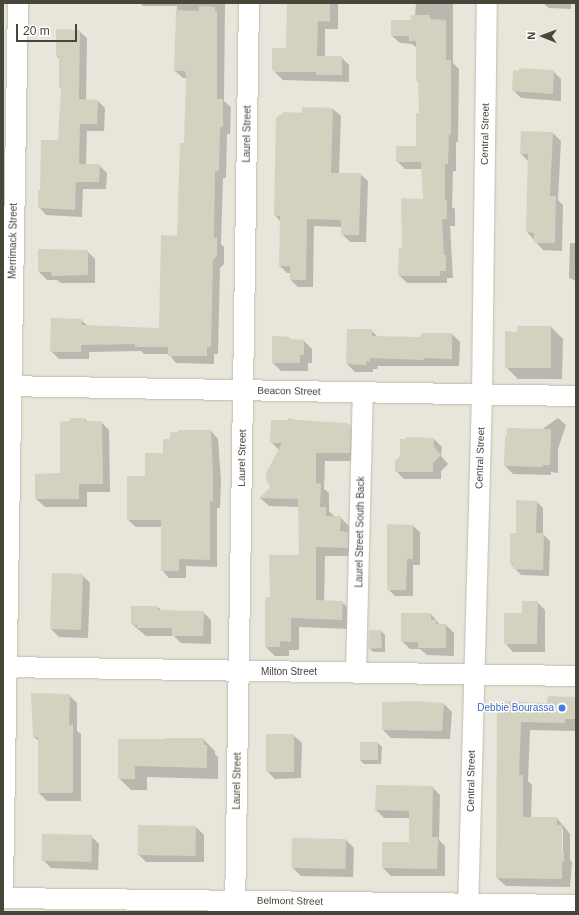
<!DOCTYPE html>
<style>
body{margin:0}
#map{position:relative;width:579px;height:915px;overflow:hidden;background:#f4f3eb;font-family:Arial,sans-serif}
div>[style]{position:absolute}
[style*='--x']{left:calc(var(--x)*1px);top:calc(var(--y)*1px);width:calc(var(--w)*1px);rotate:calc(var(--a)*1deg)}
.residential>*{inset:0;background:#e8e6da;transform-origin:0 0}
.shadow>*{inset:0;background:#0003}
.building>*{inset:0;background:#d5d1c1;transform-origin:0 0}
.roads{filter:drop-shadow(0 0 1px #c0bcae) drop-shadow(0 0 1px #c0bcae)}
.minor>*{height:20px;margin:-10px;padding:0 10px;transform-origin:10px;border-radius:10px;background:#fff}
.dots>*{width:11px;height:11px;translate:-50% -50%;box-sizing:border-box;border:2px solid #fff;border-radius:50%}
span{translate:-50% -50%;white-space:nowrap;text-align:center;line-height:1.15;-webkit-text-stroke:3px #fff;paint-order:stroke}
.street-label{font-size:10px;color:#484539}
.shop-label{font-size:10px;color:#366cbe}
.right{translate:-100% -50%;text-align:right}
.frame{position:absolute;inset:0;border:4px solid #484539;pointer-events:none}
.north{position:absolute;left:523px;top:16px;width:40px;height:40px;-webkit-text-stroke:3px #fff;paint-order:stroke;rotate:271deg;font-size:11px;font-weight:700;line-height:16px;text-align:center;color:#484539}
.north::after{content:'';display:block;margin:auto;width:14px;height:18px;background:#484539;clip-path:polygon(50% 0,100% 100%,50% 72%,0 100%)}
.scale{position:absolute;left:16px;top:24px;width:61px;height:18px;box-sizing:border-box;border:2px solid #484539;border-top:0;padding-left:5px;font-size:12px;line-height:14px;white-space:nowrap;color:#484539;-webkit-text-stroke:3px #fff;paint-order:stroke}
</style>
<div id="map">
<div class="residential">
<div style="left:3px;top:3px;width:573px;height:909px"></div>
</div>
<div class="shadow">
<div style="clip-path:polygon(140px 3px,225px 3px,224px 101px,231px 107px,230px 134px,227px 134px,226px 178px,223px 178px,221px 244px,224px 247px,224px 264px,220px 268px,218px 354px,214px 354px,214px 364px,176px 363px,169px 354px,144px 354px,141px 351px,89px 352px,89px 359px,59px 359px,51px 351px,81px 320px,88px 326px,160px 329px,178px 237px,185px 144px,187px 78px,183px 78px,175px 71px,177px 6px,143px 6px)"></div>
<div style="clip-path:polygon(288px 3px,338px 4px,338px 29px,325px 29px,325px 57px,341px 57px,349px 65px,349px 82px,283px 80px,273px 70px,287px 49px)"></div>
<div style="clip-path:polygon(416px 3px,453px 3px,453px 63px,459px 69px,458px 142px,456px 142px,456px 171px,453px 171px,452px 207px,455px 209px,455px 226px,450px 226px,453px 278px,447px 278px,447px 283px,407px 283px,399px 275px,403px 249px,424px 200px,423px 169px,405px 169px,397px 161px,417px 147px,420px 114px,419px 82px,417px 81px,417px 48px,412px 44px,400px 43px,392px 36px,415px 16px)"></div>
<div style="clip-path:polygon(519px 3px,571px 3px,571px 9px,549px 8px,544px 4px)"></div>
<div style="clip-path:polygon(57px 30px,79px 31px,87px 38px,86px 100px,98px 101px,105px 108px,104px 131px,87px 131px,86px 165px,99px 165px,107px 173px,106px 189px,83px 189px,82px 217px,46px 215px,39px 207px,41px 191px,59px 141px,62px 89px,60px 87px,60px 60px,57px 56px)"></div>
<div style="clip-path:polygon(553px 71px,561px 79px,561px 101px,521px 98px,513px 90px)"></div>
<div style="clip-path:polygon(303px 108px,333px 109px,341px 116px,339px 174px,360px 174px,368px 181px,366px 242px,350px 242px,342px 234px,342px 227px,314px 226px,313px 287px,298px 287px,291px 280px,291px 273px,287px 273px,280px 266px,280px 221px,275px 215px)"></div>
<div style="clip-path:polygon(553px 133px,561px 141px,558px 200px,563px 205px,562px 251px,543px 250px,527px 232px,529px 162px,521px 154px)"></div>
<div style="clip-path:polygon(570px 243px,576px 243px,576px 281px,569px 278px)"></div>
<div style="clip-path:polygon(39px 250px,87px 251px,95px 259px,95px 283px,61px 283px,57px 280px,47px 280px,39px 272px)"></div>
<div style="clip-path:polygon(551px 327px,563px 339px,562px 379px,518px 379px,506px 367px,518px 333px)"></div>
<div style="clip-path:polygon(371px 330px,378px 337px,422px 338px,452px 334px,460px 342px,459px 366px,378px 366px,377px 369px,373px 369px,373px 372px,355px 372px,347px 364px)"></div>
<div style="clip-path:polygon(289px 338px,292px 340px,304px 341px,312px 349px,312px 363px,308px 363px,308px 371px,281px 371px,273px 363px)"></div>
<div style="clip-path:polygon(558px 418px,566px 425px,558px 449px,558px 473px,551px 472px,551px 475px,513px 474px,505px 466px,541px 430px)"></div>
<div style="clip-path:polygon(85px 419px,88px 422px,101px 422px,109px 430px,110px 492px,87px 492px,87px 507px,45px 507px,36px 499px,61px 473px)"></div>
<div style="clip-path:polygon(297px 421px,347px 424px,359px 436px,358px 461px,325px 461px,324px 489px,329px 493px,329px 511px,335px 517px,340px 517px,349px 526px,349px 534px,356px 541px,356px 556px,325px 556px,324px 601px,342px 602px,351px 611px,350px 629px,299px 627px,299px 650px,289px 650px,289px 656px,275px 656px,266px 647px,271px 598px,300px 556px,299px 507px,269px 506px,260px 498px,271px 487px,279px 450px,271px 442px)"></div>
<div style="clip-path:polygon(211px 431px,218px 439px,221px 480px,220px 508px,217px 508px,217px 567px,186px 566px,186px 578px,169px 578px,162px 570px,162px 527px,136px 527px,128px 520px,146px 477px,164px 454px,171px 440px)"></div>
<div style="clip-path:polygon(434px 439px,442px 447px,441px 456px,448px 464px,441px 471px,441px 479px,404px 479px,396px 471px)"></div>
<div style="clip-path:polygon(517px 501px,537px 502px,543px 508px,543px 534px,550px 541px,549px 576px,521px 575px,511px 564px,517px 534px)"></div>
<div style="clip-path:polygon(413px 526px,420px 532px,420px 565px,413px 565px,413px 596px,395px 596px,388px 589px)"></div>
<div style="clip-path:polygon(82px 575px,90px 583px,88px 638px,59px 637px,51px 629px)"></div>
<div style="clip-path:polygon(576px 595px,576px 626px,575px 625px)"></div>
<div style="clip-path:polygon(537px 602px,545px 610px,545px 652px,513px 652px,505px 643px,523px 614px)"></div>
<div style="clip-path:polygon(158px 607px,162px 611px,203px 612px,211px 620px,211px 644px,181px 643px,174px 636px,146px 636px,132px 624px)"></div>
<div style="clip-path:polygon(431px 614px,440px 625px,446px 625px,454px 633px,454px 656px,427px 655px,420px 649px,410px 649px,402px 641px)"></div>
<div style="clip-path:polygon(381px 631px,385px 635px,385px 652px,373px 652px,369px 648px)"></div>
<div style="clip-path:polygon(69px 695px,77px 703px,77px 731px,81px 734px,81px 801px,47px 801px,39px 793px,39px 741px,34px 737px)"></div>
<div style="clip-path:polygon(evenodd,576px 698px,576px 731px,530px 730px,528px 781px,532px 785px,531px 818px,557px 818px,570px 834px,570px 860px,572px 862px,570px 887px,506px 886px,497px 878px,498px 707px,548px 704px,576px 698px,561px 827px,563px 829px,563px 856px,561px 856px,561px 827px)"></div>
<div style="clip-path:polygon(444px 704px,452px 712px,450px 739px,391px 738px,383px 730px)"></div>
<div style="clip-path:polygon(293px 735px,302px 743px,301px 778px,275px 779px,267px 771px)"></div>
<div style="clip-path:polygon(203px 739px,215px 751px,215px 754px,218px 757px,218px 779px,147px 777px,147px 790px,131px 790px,119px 778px,119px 740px)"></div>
<div style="clip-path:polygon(378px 743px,382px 747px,381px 764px,364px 764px,360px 760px)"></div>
<div style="clip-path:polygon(432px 787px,440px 795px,439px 840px,445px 846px,445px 876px,391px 876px,383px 868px,409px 843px,410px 818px,384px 818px,376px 810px)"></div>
<div style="clip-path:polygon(138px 826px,196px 827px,204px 835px,204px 862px,146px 862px,138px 854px)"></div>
<div style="clip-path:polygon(91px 836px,99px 844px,98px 870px,51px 868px,43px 860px)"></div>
<div style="clip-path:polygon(346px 840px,354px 848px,353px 877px,301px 876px,293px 868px)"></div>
</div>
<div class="building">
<div style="clip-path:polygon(287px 3px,330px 3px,330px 22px,318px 21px,317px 56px,342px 56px,342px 75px,316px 75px,316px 72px,274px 72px,274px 70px,272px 70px,272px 48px,286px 48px)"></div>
<div style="clip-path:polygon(199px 6px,215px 7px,215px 11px,217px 11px,217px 99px,223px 99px,223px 127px,220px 127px,219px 171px,215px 171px,214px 238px,217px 238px,217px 256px,213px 260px,211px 347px,207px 347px,207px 356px,168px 356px,168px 347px,135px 347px,135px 344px,81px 345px,81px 352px,50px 352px,51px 318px,82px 319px,82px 325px,159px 328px,161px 235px,177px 236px,180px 143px,184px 143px,186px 77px,185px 71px,174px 71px,176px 10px,199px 11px)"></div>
<div style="clip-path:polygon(411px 15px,430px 15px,430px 19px,446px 20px,446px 60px,451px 60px,451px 135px,449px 135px,448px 164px,445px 164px,445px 200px,447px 200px,447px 219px,442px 219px,444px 255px,446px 255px,446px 271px,440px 271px,440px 276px,398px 276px,399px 248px,402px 248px,401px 198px,423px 199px,421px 162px,396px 162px,396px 146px,416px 146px,416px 113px,419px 113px,418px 81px,416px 81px,416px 41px,409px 41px,409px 36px,391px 36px,391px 20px,411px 20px)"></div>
<div style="clip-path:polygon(56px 29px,80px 30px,79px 99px,98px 100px,97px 124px,80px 124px,79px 164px,100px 164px,99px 182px,76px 182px,75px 210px,38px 208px,38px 190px,40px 190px,41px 140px,58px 140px,61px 88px,59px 88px,59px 56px,56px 56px)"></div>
<div style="clip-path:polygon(519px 68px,554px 70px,553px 94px,512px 91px,513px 70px,519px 71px)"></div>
<div style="clip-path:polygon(302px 107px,333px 108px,331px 173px,361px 173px,359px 235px,341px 235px,341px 220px,307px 219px,306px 280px,290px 280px,290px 266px,279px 266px,280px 216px,274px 215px,276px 118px,284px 112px,302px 113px)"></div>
<div style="clip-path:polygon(521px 131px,553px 132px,550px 196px,556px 196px,555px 243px,534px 243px,534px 233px,526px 232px,528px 154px,520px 154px)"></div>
<div style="clip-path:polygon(38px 249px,88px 250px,88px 275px,52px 276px,51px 272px,38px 272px)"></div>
<div style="clip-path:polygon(517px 326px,551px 326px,551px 368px,505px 368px,505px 331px,517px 332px)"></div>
<div style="clip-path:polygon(347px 329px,372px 329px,372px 336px,421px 337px,421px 333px,452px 333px,452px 359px,424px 358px,424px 360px,370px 358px,370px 362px,366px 361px,366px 365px,346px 364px)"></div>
<div style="clip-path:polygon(272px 336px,290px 337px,290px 339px,304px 340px,304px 355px,300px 355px,300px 363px,272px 363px)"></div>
<div style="clip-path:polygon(70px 418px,85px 418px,85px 421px,102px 421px,103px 484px,79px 484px,79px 499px,35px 499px,35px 474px,60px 473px,60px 422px,70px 421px)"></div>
<div style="clip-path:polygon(289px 418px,297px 420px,347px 423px,351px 426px,350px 453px,316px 453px,316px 483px,321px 484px,320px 507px,326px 507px,326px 516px,341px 516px,340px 531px,348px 532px,348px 548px,316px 547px,316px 600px,343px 601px,342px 620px,291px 618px,291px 642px,280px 641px,280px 647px,265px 647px,265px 600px,266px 597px,270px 597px,269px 555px,299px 555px,298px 499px,259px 498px,270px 487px,266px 479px,266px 473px,282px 443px,270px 443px,271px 420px,287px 420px)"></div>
<div style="clip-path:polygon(507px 428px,551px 429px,550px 465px,543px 465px,543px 467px,504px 466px,505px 435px,507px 435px)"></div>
<div style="clip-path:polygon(178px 430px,211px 430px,213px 472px,213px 501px,210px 501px,210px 560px,179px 559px,179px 571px,161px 571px,161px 520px,127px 520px,127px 476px,145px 476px,145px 453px,163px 453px,163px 439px,170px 439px,170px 432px,178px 432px)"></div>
<div style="clip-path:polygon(406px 437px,434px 438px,434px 447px,441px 455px,433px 463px,433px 472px,395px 472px,395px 461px,400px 456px,400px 439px,406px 439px)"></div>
<div style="clip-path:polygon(516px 500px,537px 501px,536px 533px,544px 533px,543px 570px,513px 569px,513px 564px,510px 564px,510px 533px,516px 533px)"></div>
<div style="clip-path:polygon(387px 524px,413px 525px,413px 559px,407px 559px,406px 590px,387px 590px)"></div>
<div style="left:52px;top:573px;width:31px;height:56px;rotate:2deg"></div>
<div style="clip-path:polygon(522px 601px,538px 601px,537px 644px,504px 644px,504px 613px,522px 613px)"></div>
<div style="clip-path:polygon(131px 606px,158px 606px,158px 610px,204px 611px,203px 636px,172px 636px,172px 628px,137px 628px,137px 625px,131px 624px)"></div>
<div style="clip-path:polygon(401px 613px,431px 613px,431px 620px,436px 620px,436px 624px,446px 624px,446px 648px,418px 648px,418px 642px,401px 642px)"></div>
<div style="clip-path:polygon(369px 630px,381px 630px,382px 648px,368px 649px)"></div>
<div style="clip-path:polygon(31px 693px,70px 694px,69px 725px,73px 725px,73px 793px,38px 793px,38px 737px,33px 737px)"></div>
<div style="clip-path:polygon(548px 696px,576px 697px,576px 719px,565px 719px,565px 723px,521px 722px,519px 775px,523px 775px,523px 817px,557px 817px,557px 825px,562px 825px,562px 851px,564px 852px,564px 861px,562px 862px,562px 879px,496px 878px,497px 706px,501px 701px,547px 703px)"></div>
<div style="clip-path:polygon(417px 701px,444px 703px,442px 731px,382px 730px,382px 702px)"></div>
<div style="left:266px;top:734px;width:28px;height:38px"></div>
<div style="clip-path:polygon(166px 738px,203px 738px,204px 745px,207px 745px,207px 768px,135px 766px,135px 779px,118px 779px,118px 739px,166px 739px)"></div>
<div style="left:360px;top:742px;width:18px;height:18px"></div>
<div style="clip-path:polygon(376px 785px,433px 786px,432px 837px,438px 837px,437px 869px,382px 868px,382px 842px,409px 842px,409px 811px,375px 810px)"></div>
<div style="left:138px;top:825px;width:58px;height:30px;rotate:1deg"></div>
<div style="left:42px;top:834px;width:50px;height:27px;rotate:1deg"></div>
<div style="left:292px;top:838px;width:54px;height:30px;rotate:1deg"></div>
</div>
<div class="roads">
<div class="minor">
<div style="--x:3;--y:386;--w:573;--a:1"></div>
<div style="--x:3;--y:667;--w:573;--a:0.9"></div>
<div style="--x:356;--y:672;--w:279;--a:-88.6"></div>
<div style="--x:3;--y:886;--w:883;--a:-89.03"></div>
<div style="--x:3;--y:898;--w:573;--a:0.7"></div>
<div style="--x:235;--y:912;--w:909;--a:-89.12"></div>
<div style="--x:468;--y:912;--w:517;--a:-88.45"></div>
<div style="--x:482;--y:395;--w:392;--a:-89.3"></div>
</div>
</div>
<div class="dots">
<div style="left:562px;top:708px;background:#3f7fe0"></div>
</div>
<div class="street-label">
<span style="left:247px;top:134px;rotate:-89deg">Laurel Street</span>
<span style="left:485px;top:134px;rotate:-89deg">Central Street</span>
<span style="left:13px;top:241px;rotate:-89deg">Merrimack Street</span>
<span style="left:289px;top:391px;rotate:1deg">Beacon Street</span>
<span style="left:242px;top:458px;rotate:-89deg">Laurel Street</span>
<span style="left:480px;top:458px;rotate:-88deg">Central Street</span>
<span style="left:360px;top:532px;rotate:-89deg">Laurel Street South Back</span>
<span style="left:289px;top:672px">Milton Street</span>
<span style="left:237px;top:781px;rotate:-89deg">Laurel Street</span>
<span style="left:471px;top:781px;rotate:-89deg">Central Street</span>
<span style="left:290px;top:901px;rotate:1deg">Belmont Street</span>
</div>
<div class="shop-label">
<span class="right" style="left:554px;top:708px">Debbie Bourassa</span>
</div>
<div class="frame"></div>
<div class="north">N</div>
<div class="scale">20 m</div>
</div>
